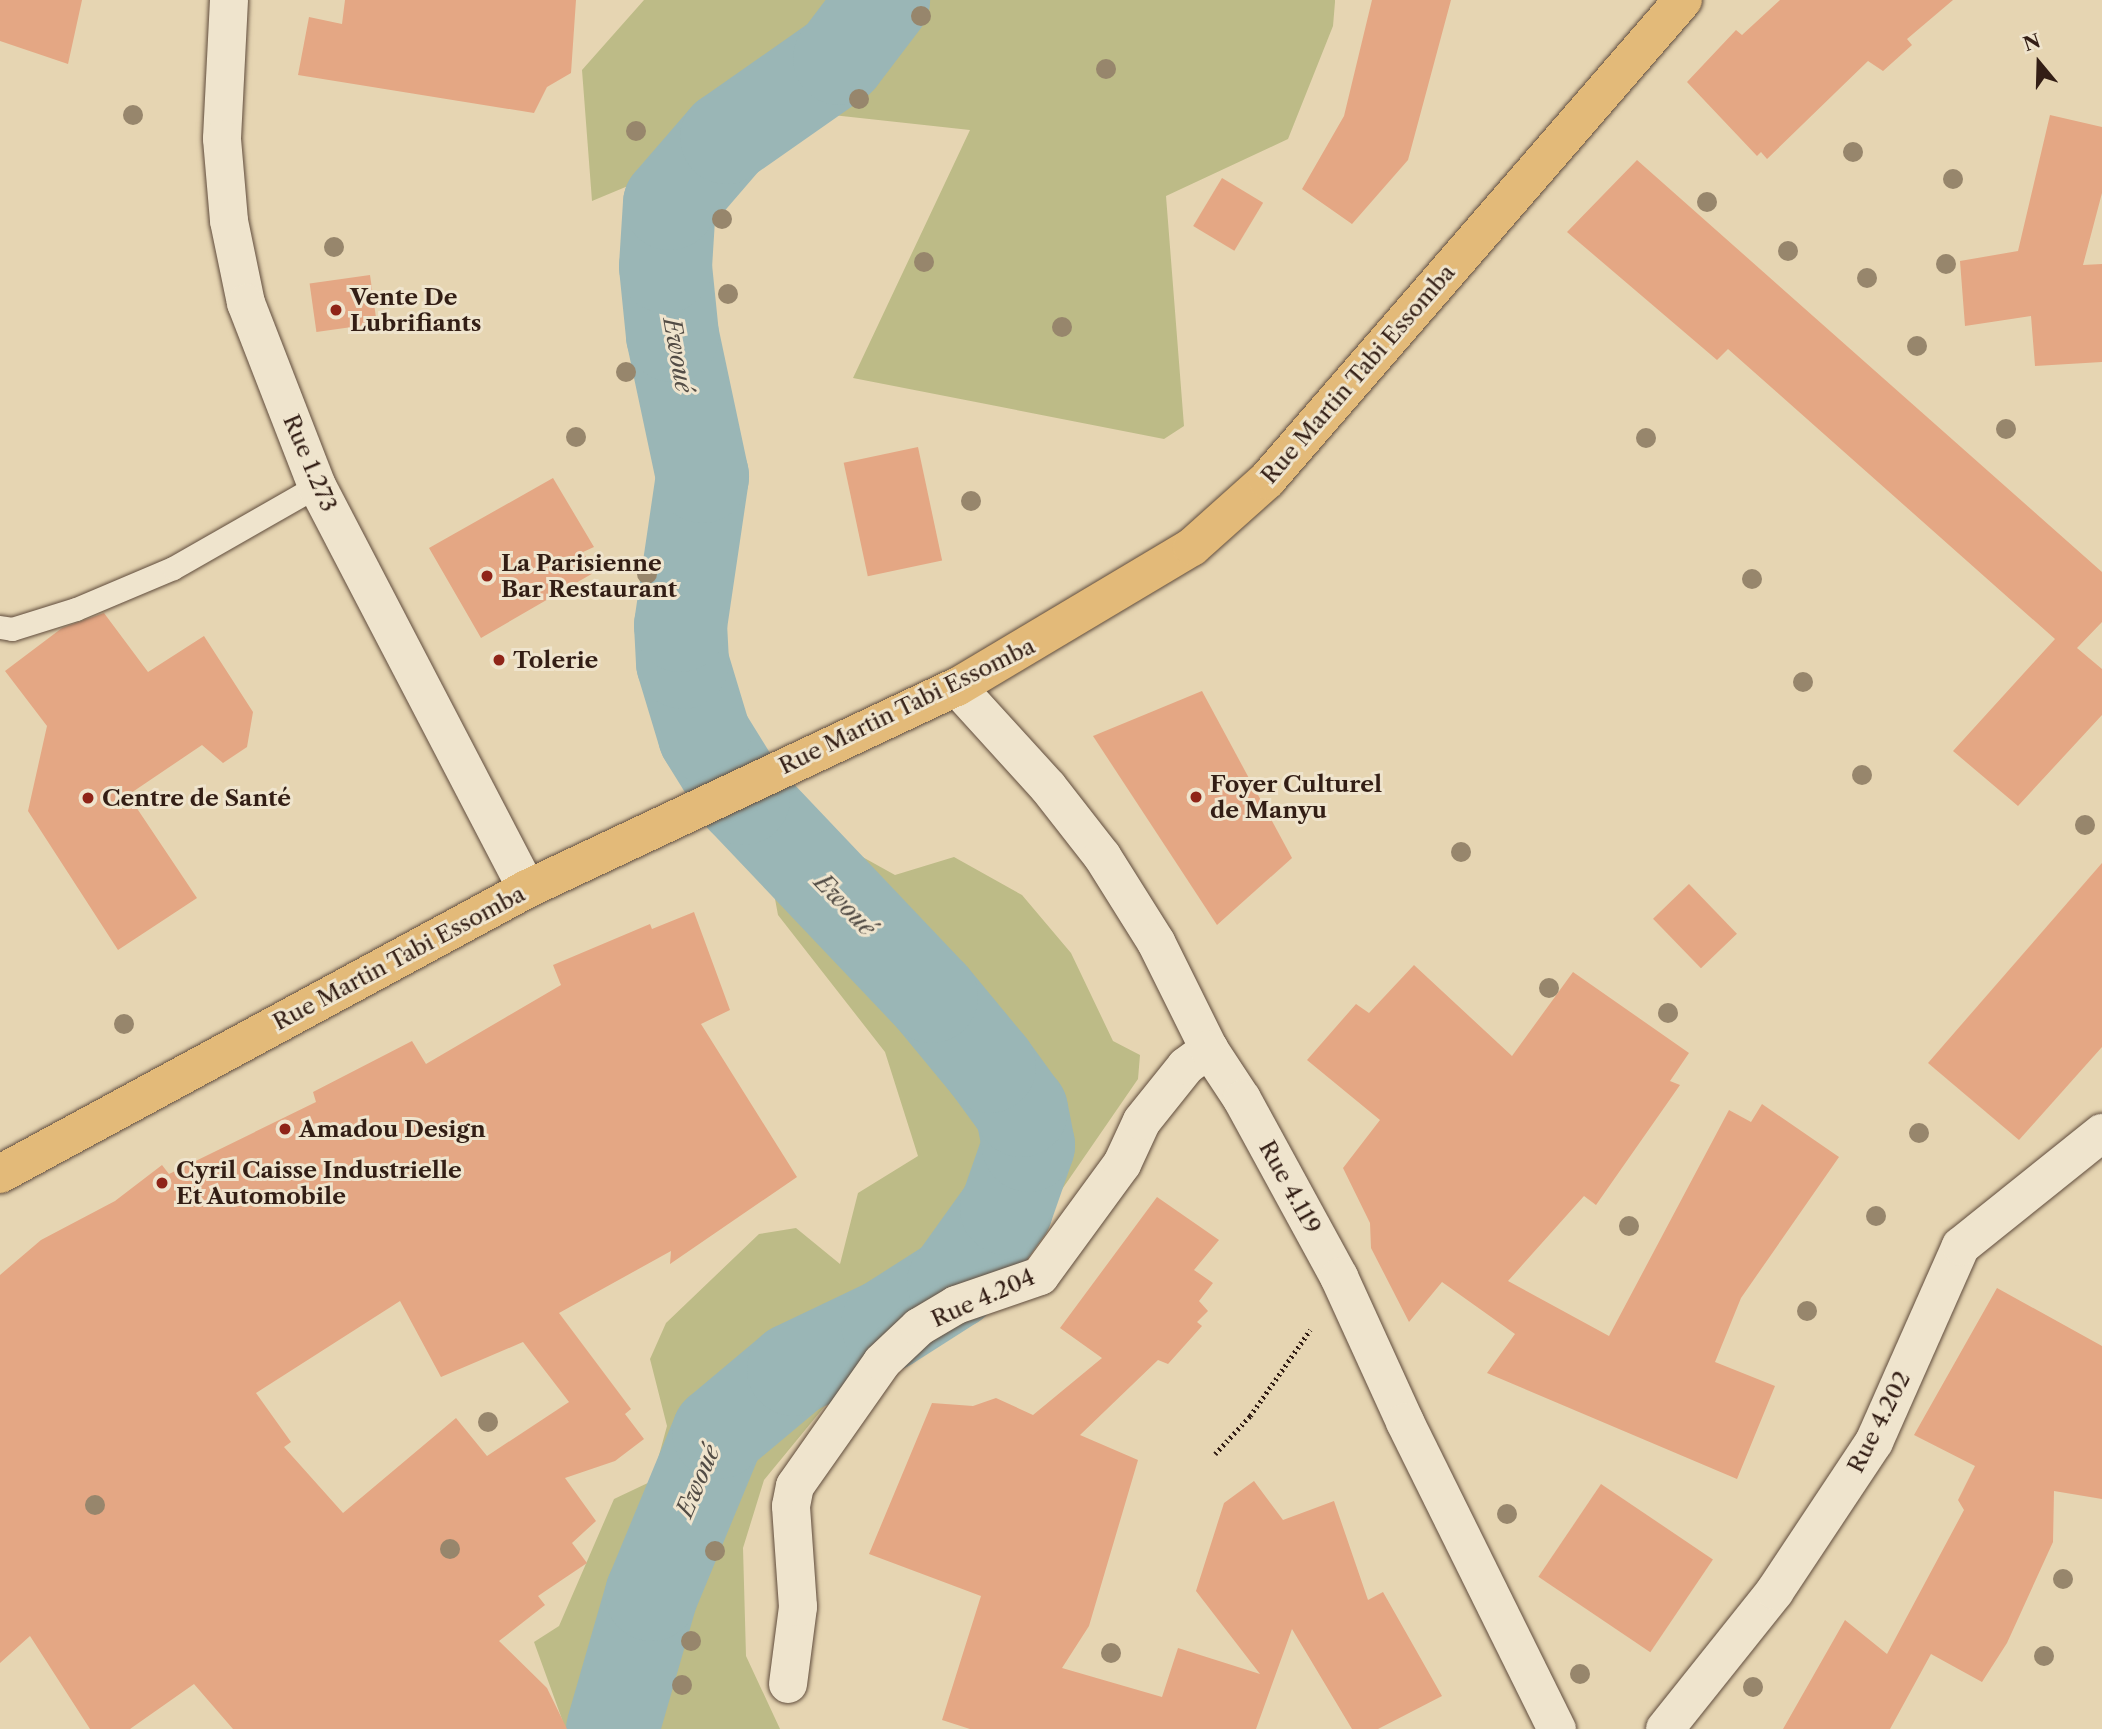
<!DOCTYPE html>
<meta charset="utf-8">
<style>
body{margin:0}
#map{position:relative;width:2102px;height:1729px;overflow:hidden;background:#e6d5b2;font-family:"Libre Caslon Text",serif}
div>[style]{position:absolute}
[style*='--x']{left:calc(var(--x)*1px);top:calc(var(--y)*1px);width:calc(var(--w)*1px);rotate:calc(var(--a)*1deg)}
.green>*{inset:0;background:#bdbb87}
.river>*{height:93px;margin:-46.5px;padding:0 46.5px;transform-origin:46.5px;border-radius:46.5px;background:#9ab6b6}
.building>*{inset:0;background:#e4a784;transform-origin:0 0}
.path>*{height:4.5px;margin-top:-2.25px;transform-origin:0;background:repeating-linear-gradient(90deg,#331e15 0 2px,transparent 0 5.5px)}
.roads{filter:drop-shadow(0 0 2px #604c3c) drop-shadow(0 0 2px #604c3c)}
.lane>*{height:23px;margin:-11.5px;padding:0 11.5px;transform-origin:11.5px;border-radius:11.5px;background:#efe4cd}
.street>*{height:38px;margin:-19px;padding:0 19px;transform-origin:19px;border-radius:19px;background:#efe4cd}
.secondary>*{height:38px;margin:-19px;padding:0 19px;transform-origin:19px;border-radius:19px;background:#efe4cd}
.primary>*{height:38px;margin:-19px;padding:0 19px;transform-origin:19px;border-radius:19px;background:#e3ba79}
.trees>*{width:20px;height:20px;margin:-10px;border-radius:50%;background:#97866c}
.dots>*{width:19px;height:19px;translate:-50% -50%;box-sizing:border-box;border:4px solid #efe4cd;border-radius:50%}
span{translate:-50% -50%;white-space:nowrap;text-align:center;line-height:1.15;-webkit-text-stroke:6px #efe4cd;paint-order:stroke}
.poi-label{font-size:23px;color:#331e15;font-weight:700}
.left{translate:0 -50%;text-align:left}
.street-label{font-size:23px;color:#331e15}
.water-label{font-size:24px;color:#524c45;font-style:italic}
.north{position:absolute;left:2004px;top:28px;width:70px;height:70px;-webkit-text-stroke:5px #efe4cd;paint-order:stroke;rotate:341deg;font-size:19px;font-weight:700;line-height:28px;text-align:center;color:#331e15}
.north::after{content:'';display:block;margin:auto;width:24px;height:32px;background:#331e15;clip-path:polygon(50% 0,100% 100%,50% 72%,0 100%)}
</style>
<div id="map">
<div class="green">
<div style="clip-path:polygon(644px 0,1335px 0,1335px 2px,1333px 26px,1288px 139px,1166px 196px,1184px 426px,1164px 439px,853px 378px,970px 130px,805px 112px,592px 201px,582px 70px)"></div>
<div style="clip-path:polygon(812px 829px,895px 875px,954px 857px,1022px 895px,1071px 953px,1113px 1041px,1140px 1055px,1138px 1079px,1034px 1230px,866px 1356px,764px 1480px,743px 1548px,746px 1656px,780px 1729px,557px 1729px,563px 1722px,534px 1642px,559px 1626px,614px 1499px,652px 1481px,667px 1426px,650px 1359px,666px 1323px,759px 1234px,796px 1228px,840px 1264px,858px 1193px,918px 1156px,885px 1052px,778px 915px,765px 845px)"></div>
</div>
<div class="river">
<div style="--x:612;--y:1729;--w:141;--a:-73.9"></div>
<div style="--x:651;--y:1594;--w:175;--a:-67.5"></div>
<div style="--x:718;--y:1432;--w:98;--a:-40"></div>
<div style="--x:793;--y:1369;--w:104;--a:-25.6"></div>
<div style="--x:887;--y:1324;--w:78;--a:-32.5"></div>
<div style="--x:953;--y:1282;--w:91;--a:-54.4"></div>
<div style="--x:1006;--y:1208;--w:67;--a:-70.8"></div>
<div style="--x:1028;--y:1145;--w:36;--a:-101"></div>
<div style="--x:1021;--y:1110;--w:54;--a:-126"></div>
<div style="--x:989;--y:1066;--w:91;--a:-129.6"></div>
<div style="--x:931;--y:996;--w:273;--a:-133.5"></div>
<div style="--x:743;--y:798;--w:74;--a:-121.8"></div>
<div style="--x:704;--y:735;--w:76;--a:-106.8"></div>
<div style="--x:682;--y:662;--w:37;--a:-93"></div>
<div style="--x:680;--y:625;--w:151;--a:-81.6"></div>
<div style="--x:702;--y:476;--w:144;--a:-102"></div>
<div style="--x:672;--y:335;--w:69;--a:-95.8"></div>
<div style="--x:665;--y:266;--w:63;--a:-86.4"></div>
<div style="--x:669;--y:203;--w:87;--a:-49.2"></div>
<div style="--x:726;--y:137;--w:138;--a:-35"></div>
<div style="--x:839;--y:58;--w:73;--a:-52.8"></div>
</div>
<div class="building">
<div style="clip-path:polygon(0 0,82px 0,68px 64px,0 41px)"></div>
<div style="clip-path:polygon(345px 0,576px 0,571px 73px,547px 87px,534px 113px,298px 75px,309px 17px,342px 24px)"></div>
<div style="clip-path:polygon(1372px 0,1451px 0,1408px 160px,1352px 224px,1302px 189px,1344px 116px)"></div>
<div style="clip-path:polygon(1780px 0,1953px 0,1907px 39px,1912px 45px,1883px 71px,1868px 61px,1767px 159px,1761px 152px,1757px 156px,1687px 82px,1736px 30px,1742px 35px)"></div>
<div style="clip-path:polygon(2050px 115px,2102px 127px,2102px 193px,2083px 265px,2102px 264px,2102px 362px,2035px 366px,2031px 316px,1965px 326px,1960px 261px,2018px 251px)"></div>
<div style="clip-path:polygon(1637px 160px,2102px 572px,2102px 622px,2077px 648px,2102px 669px,2102px 715px,2018px 806px,1953px 751px,2055px 639px,1728px 349px,1717px 360px,1567px 232px)"></div>
<div style="left:1222px;top:178px;width:48px;height:56px;rotate:31deg"></div>
<div style="left:370px;top:275px;width:49px;height:61px;rotate:82deg"></div>
<div style="left:918px;top:447px;width:116px;height:76px;rotate:78deg"></div>
<div style="clip-path:polygon(553px 478px,594px 547px,583px 552px,595px 572px,481px 638px,429px 548px)"></div>
<div style="clip-path:polygon(104px 613px,148px 672px,204px 636px,253px 712px,247px 747px,223px 763px,202px 745px,128px 795px,197px 898px,118px 950px,28px 811px,47px 726px,5px 671px,62px 628px)"></div>
<div style="clip-path:polygon(1202px 691px,1292px 858px,1217px 925px,1093px 736px)"></div>
<div style="clip-path:polygon(2102px 863px,2102px 1047px,2019px 1140px,1928px 1063px)"></div>
<div style="left:1689px;top:884px;width:69px;height:50px;rotate:46deg"></div>
<div style="clip-path:polygon(evenodd,694px 912px,730px 1010px,701px 1024px,797px 1177px,670px 1264px,671px 1251px,559px 1313px,631px 1409px,625px 1414px,644px 1439px,615px 1461px,565px 1478px,596px 1521px,572px 1543px,587px 1563px,538px 1596px,545px 1605px,499px 1641px,547px 1688px,567px 1729px,233px 1729px,194px 1684px,130px 1729px,90px 1729px,30px 1636px,0 1663px,0 1275px,41px 1240px,115px 1201px,162px 1165px,169px 1174px,316px 1102px,313px 1092px,412px 1041px,426px 1064px,561px 985px,553px 965px,650px 924px,652px 929px,694px 912px,400px 1301px,441px 1377px,523px 1342px,569px 1402px,487px 1456px,456px 1418px,343px 1513px,284px 1447px,291px 1442px,256px 1393px,400px 1301px)"></div>
<div style="clip-path:polygon(1414px 965px,1512px 1056px,1573px 972px,1689px 1053px,1670px 1081px,1680px 1085px,1596px 1205px,1584px 1196px,1508px 1281px,1609px 1336px,1729px 1110px,1751px 1122px,1762px 1104px,1839px 1157px,1741px 1298px,1715px 1362px,1775px 1386px,1737px 1479px,1487px 1373px,1515px 1334px,1442px 1282px,1409px 1322px,1371px 1248px,1370px 1223px,1343px 1168px,1380px 1120px,1307px 1060px,1356px 1004px,1369px 1013px)"></div>
<div style="clip-path:polygon(1157px 1197px,1219px 1240px,1194px 1270px,1213px 1283px,1199px 1301px,1208px 1311px,1197px 1322px,1202px 1326px,1168px 1364px,1158px 1360px,1080px 1435px,1138px 1460px,1089px 1626px,1062px 1668px,1162px 1697px,1178px 1648px,1260px 1674px,1196px 1591px,1224px 1503px,1254px 1481px,1283px 1520px,1334px 1501px,1368px 1600px,1383px 1592px,1442px 1696px,1378px 1729px,1352px 1729px,1292px 1629px,1256px 1729px,970px 1729px,942px 1720px,981px 1596px,869px 1554px,932px 1403px,973px 1406px,996px 1398px,1033px 1415px,1102px 1358px,1060px 1328px)"></div>
<div style="clip-path:polygon(1997px 1288px,2102px 1346px,2102px 1499px,2054px 1491px,2053px 1542px,2007px 1643px,1982px 1682px,1931px 1654px,1890px 1729px,1783px 1729px,1845px 1620px,1887px 1654px,1964px 1510px,1958px 1500px,1975px 1466px,1914px 1435px)"></div>
<div style="left:1601px;top:1484px;width:135px;height:112px;rotate:34deg"></div>
</div>
<div class="path">
<div style="--x:1215;--y:1454;--w:52;--a:-47.4"></div>
<div style="--x:1250;--y:1416;--w:105;--a:-55.1"></div>
</div>
<div class="roads">
<div class="lane">
<div style="--x:0;--y:627;--w:12;--a:9"></div>
<div style="--x:12;--y:629;--w:67;--a:-17.4"></div>
<div style="--x:76;--y:609;--w:105;--a:-22.9"></div>
<div style="--x:173;--y:568;--w:166;--a:-29.7"></div>
</div>
<div class="street">
<div style="--x:788;--y:1684;--w:78;--a:-82.6"></div>
<div style="--x:798;--y:1607;--w:101;--a:-94"></div>
<div style="--x:791;--y:1506;--w:20;--a:-79"></div>
<div style="--x:795;--y:1486;--w:151;--a:-54.9"></div>
<div style="--x:882;--y:1362;--w:51;--a:-43.4"></div>
<div style="--x:919;--y:1327;--w:43;--a:-30.7"></div>
<div style="--x:956;--y:1305;--w:89;--a:-19"></div>
<div style="--x:1040;--y:1276;--w:139;--a:-53.8"></div>
<div style="--x:1122;--y:1164;--w:47;--a:-65.1"></div>
<div style="--x:1142;--y:1121;--w:70;--a:-51.3"></div>
<div style="--x:1186;--y:1066;--w:29;--a:-36"></div>
<div style="--x:1665;--y:1729;--w:176;--a:-51.4"></div>
<div style="--x:1775;--y:1591;--w:179;--a:-56.4"></div>
<div style="--x:1874;--y:1442;--w:214;--a:-66.1"></div>
<div style="--x:1961;--y:1246;--w:181;--a:-38.7"></div>
</div>
<div class="secondary">
<div style="--x:229;--y:0;--w:139;--a:92.9"></div>
<div style="--x:222;--y:139;--w:82;--a:85.1"></div>
<div style="--x:229;--y:221;--w:84;--a:78.3"></div>
<div style="--x:246;--y:303;--w:196;--a:68.8"></div>
<div style="--x:317;--y:486;--w:454;--a:62.5"></div>
<div style="--x:957;--y:687;--w:135;--a:47.7"></div>
<div style="--x:1048;--y:787;--w:88;--a:52"></div>
<div style="--x:1102;--y:856;--w:102;--a:57.9"></div>
<div style="--x:1156;--y:942;--w:119;--a:63.6"></div>
<div style="--x:1209;--y:1049;--w:60;--a:56.6"></div>
<div style="--x:1242;--y:1099;--w:203;--a:61.4"></div>
<div style="--x:1339;--y:1277;--w:159;--a:65.5"></div>
<div style="--x:1405;--y:1422;--w:343;--a:63.7"></div>
</div>
<div class="primary">
<div style="--x:0;--y:1174;--w:599;--a:-28.4"></div>
<div style="--x:527;--y:889;--w:475;--a:-25.2"></div>
<div style="--x:957;--y:687;--w:274;--a:-30.8"></div>
<div style="--x:1192;--y:547;--w:101;--a:-41.8"></div>
<div style="--x:1267;--y:480;--w:635;--a:-49.09"></div>
</div>
</div>
<div class="trees">
<div style="left:921px;top:16px"></div>
<div style="left:1106px;top:69px"></div>
<div style="left:859px;top:99px"></div>
<div style="left:133px;top:115px"></div>
<div style="left:636px;top:131px"></div>
<div style="left:1853px;top:152px"></div>
<div style="left:1953px;top:179px"></div>
<div style="left:1707px;top:202px"></div>
<div style="left:722px;top:219px"></div>
<div style="left:334px;top:247px"></div>
<div style="left:1788px;top:251px"></div>
<div style="left:924px;top:262px"></div>
<div style="left:1946px;top:264px"></div>
<div style="left:1867px;top:278px"></div>
<div style="left:728px;top:294px"></div>
<div style="left:1062px;top:327px"></div>
<div style="left:1917px;top:346px"></div>
<div style="left:626px;top:372px"></div>
<div style="left:2006px;top:429px"></div>
<div style="left:576px;top:437px"></div>
<div style="left:1646px;top:438px"></div>
<div style="left:971px;top:501px"></div>
<div style="left:647px;top:574px"></div>
<div style="left:1752px;top:579px"></div>
<div style="left:1803px;top:682px"></div>
<div style="left:1862px;top:775px"></div>
<div style="left:2085px;top:825px"></div>
<div style="left:1461px;top:852px"></div>
<div style="left:1549px;top:988px"></div>
<div style="left:1668px;top:1013px"></div>
<div style="left:124px;top:1024px"></div>
<div style="left:1919px;top:1133px"></div>
<div style="left:1876px;top:1216px"></div>
<div style="left:1629px;top:1226px"></div>
<div style="left:1807px;top:1311px"></div>
<div style="left:488px;top:1422px"></div>
<div style="left:95px;top:1505px"></div>
<div style="left:1507px;top:1514px"></div>
<div style="left:450px;top:1549px"></div>
<div style="left:715px;top:1551px"></div>
<div style="left:2063px;top:1579px"></div>
<div style="left:691px;top:1641px"></div>
<div style="left:1111px;top:1653px"></div>
<div style="left:2044px;top:1656px"></div>
<div style="left:1580px;top:1674px"></div>
<div style="left:682px;top:1685px"></div>
<div style="left:1753px;top:1687px"></div>
</div>
<div class="dots">
<div style="left:336px;top:310px;background:#8f2418"></div>
<div style="left:487px;top:576px;background:#8f2418"></div>
<div style="left:499px;top:660px;background:#8f2418"></div>
<div style="left:1196px;top:797px;background:#8f2418"></div>
<div style="left:88px;top:798px;background:#8f2418"></div>
<div style="left:285px;top:1129px;background:#8f2418"></div>
<div style="left:162px;top:1183px;background:#8f2418"></div>
</div>
<div class="poi-label">
<span class="left" style="left:350px;top:310px">Vente De<br>Lubrifiants</span>
<span class="left" style="left:501px;top:576px">La Parisienne<br>Bar Restaurant</span>
<span class="left" style="left:513px;top:660px">Tolerie</span>
<span class="left" style="left:1210px;top:797px">Foyer Culturel<br>de Manyu</span>
<span class="left" style="left:102px;top:798px">Centre de Santé</span>
<span class="left" style="left:299px;top:1129px">Amadou Design</span>
<span class="left" style="left:176px;top:1183px">Cyril Caisse Industrielle<br>Et Automobile</span>
</div>
<div class="street-label">
<span style="left:1358px;top:374px;rotate:-49deg">Rue Martin Tabi Essomba</span>
<span style="left:310px;top:463px;rotate:67deg">Rue 1.273</span>
<span style="left:907px;top:706px;rotate:-26deg">Rue Martin Tabi Essomba</span>
<span style="left:399px;top:958px;rotate:-28deg">Rue Martin Tabi Essomba</span>
<span style="left:1290px;top:1187px;rotate:61deg">Rue 4.119</span>
<span style="left:983px;top:1298px;rotate:-24deg">Rue 4.204</span>
<span style="left:1879px;top:1422px;rotate:-63deg">Rue 4.202</span>
</div>
<div class="water-label">
<span style="left:678px;top:355px;rotate:80deg">Ewoué</span>
<span style="left:845px;top:905px;rotate:46deg">Ewoué</span>
<span style="left:698px;top:1481px;rotate:-67deg">Ewoué</span>
</div>
<div class="north">N</div>
</div>
